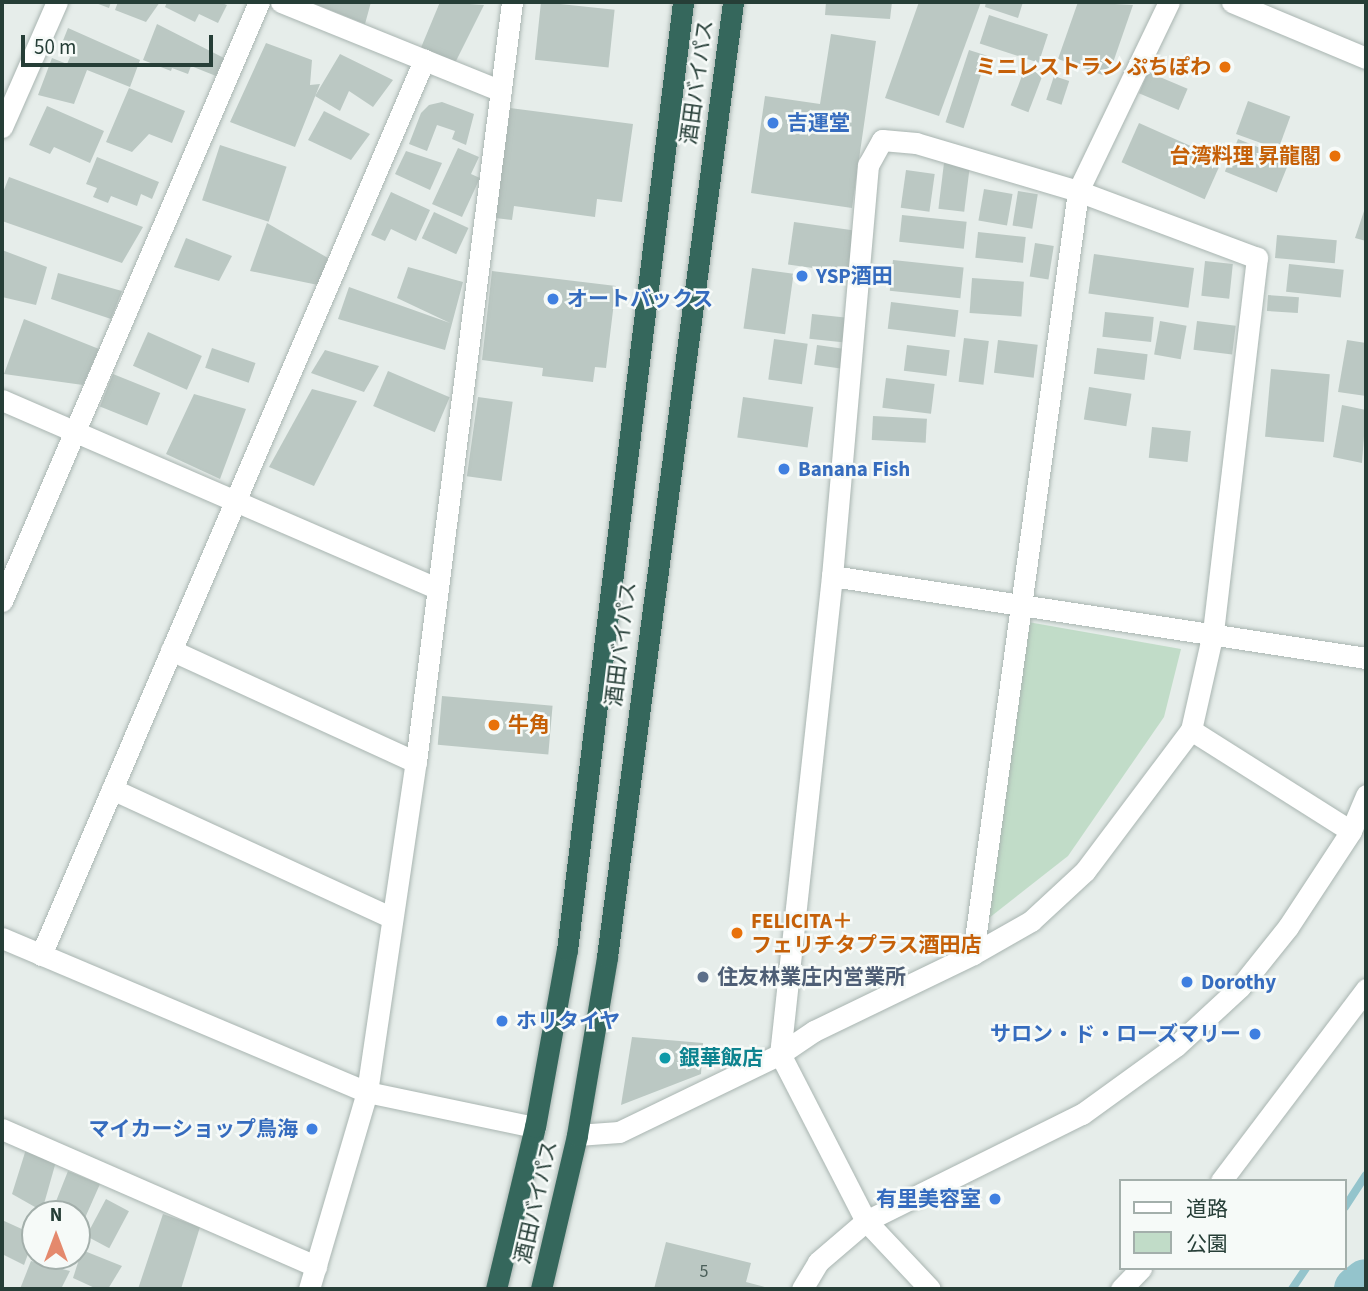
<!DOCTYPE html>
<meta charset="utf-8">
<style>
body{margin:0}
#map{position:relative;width:1368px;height:1291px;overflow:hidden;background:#e6edea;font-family:"Source Sans 3","Noto Sans JP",sans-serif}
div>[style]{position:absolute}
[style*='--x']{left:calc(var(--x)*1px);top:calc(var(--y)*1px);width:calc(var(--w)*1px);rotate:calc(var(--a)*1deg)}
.green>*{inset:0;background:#c1dcc8}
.stream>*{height:8px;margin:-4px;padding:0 4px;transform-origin:4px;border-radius:4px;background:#94c4cc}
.river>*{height:46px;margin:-23px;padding:0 23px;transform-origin:23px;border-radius:23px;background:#94c4cc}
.building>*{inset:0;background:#bbc8c3;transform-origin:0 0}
.roads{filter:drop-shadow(0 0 2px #a9b5b1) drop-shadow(0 0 2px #a9b5b1)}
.minor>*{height:21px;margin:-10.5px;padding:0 10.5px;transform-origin:10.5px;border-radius:10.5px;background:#fff}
.highway>*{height:21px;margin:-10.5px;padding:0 10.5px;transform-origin:10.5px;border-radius:10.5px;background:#35675c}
.dots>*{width:19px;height:19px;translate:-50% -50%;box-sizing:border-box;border:4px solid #f6faf8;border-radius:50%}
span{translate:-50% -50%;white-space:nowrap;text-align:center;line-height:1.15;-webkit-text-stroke:5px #f6faf8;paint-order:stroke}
.number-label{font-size:18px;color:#4b605a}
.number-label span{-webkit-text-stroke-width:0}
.food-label{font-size:21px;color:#c56008;font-weight:700}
.right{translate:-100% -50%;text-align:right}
.left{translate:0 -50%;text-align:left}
.street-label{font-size:21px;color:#263e37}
.shop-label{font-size:21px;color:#366cbe;font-weight:700}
.service-label{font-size:21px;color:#4e5e75;font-weight:700}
.culture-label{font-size:21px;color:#0d838f;font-weight:700}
.frame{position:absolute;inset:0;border:4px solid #263e37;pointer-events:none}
.legend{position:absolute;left:1119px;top:1179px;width:228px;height:91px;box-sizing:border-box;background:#f6faf8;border:2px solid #a3afab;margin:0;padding:9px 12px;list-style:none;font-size:21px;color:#263e37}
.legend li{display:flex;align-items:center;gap:14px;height:35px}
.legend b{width:35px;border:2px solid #a3afab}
.north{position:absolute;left:21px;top:1200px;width:70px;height:70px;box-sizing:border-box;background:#f6faf8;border:2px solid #a3afab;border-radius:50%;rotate:0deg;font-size:19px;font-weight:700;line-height:28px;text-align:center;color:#263e37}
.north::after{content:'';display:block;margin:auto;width:24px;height:32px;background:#e4896d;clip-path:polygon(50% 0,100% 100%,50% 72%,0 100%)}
.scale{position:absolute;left:21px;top:35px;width:192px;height:32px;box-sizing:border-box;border:4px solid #263e37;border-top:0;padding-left:9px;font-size:21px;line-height:24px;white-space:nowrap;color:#263e37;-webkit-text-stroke:5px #f6faf8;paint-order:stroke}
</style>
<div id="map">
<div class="green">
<div style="clip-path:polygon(1028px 622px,1181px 649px,1164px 717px,1068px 856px,975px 929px)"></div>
</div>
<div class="stream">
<div style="--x:1345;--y:1207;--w:38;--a:-57"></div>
<div style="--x:1292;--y:1289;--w:25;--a:-56"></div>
</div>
<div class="river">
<div style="--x:1357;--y:1289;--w:11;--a:-38"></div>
</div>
<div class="building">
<div style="clip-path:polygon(93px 2px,111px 2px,109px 8px)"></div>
<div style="clip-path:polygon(118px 2px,160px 2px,146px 22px,115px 10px)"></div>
<div style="clip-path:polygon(167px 2px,219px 2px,227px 5px,218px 23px,199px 14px,195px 22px,165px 7px)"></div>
<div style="clip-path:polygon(310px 2px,371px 2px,365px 24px)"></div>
<div style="clip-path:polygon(440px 2px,484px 5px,454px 65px,420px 50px)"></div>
<div style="left:541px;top:2px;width:74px;height:58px;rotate:6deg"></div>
<div style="clip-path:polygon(826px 2px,892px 2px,890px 19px,825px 15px)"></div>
<div style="clip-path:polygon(919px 2px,981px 2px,939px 116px,885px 98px)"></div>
<div style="clip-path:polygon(986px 2px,1023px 2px,1018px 18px,985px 7px)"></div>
<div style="clip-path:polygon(1078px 2px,1133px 5px,1108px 77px,1058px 59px)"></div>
<div style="left:989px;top:15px;width:62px;height:30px;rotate:18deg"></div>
<div style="clip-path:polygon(157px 24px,224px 58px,216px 76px,191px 66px,188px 74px,172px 68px,171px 71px,143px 60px)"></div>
<div style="clip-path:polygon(68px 28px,140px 60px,130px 87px,87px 70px,74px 104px,38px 95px,52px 58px,67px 64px,70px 57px,58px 53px)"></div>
<div style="clip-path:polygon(831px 34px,876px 41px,852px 208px,751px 193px,765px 96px,820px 104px)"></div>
<div style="clip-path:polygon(266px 43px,312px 60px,310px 85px,320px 84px,295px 147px,230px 122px)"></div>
<div style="left:969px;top:50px;width:19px;height:76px;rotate:18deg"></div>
<div style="clip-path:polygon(340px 54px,393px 80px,373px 107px,349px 91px,340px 111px,315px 96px)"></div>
<div style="left:1025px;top:68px;width:19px;height:40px;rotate:21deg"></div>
<div style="left:1148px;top:72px;width:43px;height:23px;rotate:23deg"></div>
<div style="left:1054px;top:76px;width:16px;height:25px;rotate:18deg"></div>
<div style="clip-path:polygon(129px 88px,185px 111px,172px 143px,149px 134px,132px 152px,106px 142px)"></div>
<div style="left:1248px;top:101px;width:45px;height:35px;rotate:20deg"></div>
<div style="clip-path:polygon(442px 102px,474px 114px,466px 145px,452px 139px,455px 131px,437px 125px,427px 151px,409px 144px,421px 113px,429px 105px)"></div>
<div style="clip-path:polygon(47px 106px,104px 131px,90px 163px,54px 147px,50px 154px,29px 145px)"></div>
<div style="clip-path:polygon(510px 108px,633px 124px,622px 202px,597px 199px,595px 217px,514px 206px,512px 220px,495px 218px)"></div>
<div style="clip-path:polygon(324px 111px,370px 134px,351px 160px,308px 140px)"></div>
<div style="left:1139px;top:123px;width:91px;height:43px;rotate:24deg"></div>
<div style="left:1238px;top:139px;width:56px;height:35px;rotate:22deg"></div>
<div style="left:220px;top:145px;width:70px;height:58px;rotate:18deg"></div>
<div style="clip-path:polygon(458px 148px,479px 157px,471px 174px,480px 178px,462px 217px,432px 204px)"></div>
<div style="clip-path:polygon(406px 151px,442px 163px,430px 190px,395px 174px)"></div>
<div style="clip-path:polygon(97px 157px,159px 182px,152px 199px,141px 194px,137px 206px,111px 196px,108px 203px,93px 197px,97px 188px,86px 184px)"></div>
<div style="left:944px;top:163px;width:26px;height:46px;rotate:7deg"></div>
<div style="left:906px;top:170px;width:29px;height:38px;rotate:8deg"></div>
<div style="clip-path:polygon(9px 177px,143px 227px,122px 263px,2px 221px,2px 195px)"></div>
<div style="left:984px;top:189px;width:29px;height:32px;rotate:10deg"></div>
<div style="left:1018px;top:191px;width:20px;height:35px;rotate:9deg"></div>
<div style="clip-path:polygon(391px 192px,430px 210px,416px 241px,391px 229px,385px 241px,371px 235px)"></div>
<div style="clip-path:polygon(1366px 205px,1366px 241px,1355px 238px)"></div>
<div style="left:434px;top:212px;width:38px;height:29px;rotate:25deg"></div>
<div style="left:902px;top:215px;width:65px;height:27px;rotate:6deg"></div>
<div style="left:794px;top:222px;width:61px;height:43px;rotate:8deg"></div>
<div style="clip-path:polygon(267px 223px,328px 258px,318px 285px,250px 271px)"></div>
<div style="left:978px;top:232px;width:48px;height:26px;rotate:6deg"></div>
<div style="left:1277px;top:235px;width:60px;height:23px;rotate:5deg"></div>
<div style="clip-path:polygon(186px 238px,232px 256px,219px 281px,174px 267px)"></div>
<div style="left:1035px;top:243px;width:19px;height:34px;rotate:9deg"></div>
<div style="clip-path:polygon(2px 250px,47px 267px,36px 305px,2px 297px)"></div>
<div style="left:1094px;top:254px;width:101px;height:40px;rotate:8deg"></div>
<div style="left:893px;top:260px;width:71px;height:31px;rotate:6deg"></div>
<div style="left:1205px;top:261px;width:28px;height:35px;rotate:6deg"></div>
<div style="left:1289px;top:264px;width:55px;height:28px;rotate:6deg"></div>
<div style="clip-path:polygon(408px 267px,463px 282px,445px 350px,338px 319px,349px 287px,450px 323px,397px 298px)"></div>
<div style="left:752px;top:268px;width:42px;height:61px;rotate:8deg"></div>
<div style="clip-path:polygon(492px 271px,616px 286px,606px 368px,595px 367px,593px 382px,542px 376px,543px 368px,482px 360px)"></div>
<div style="clip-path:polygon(58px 273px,122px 291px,111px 319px,51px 299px)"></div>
<div style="left:972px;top:278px;width:52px;height:35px;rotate:4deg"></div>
<div style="left:1268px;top:295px;width:31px;height:16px;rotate:4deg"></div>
<div style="left:891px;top:302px;width:68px;height:27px;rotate:7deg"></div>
<div style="left:1105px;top:312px;width:49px;height:25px;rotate:6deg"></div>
<div style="left:812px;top:314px;width:38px;height:25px;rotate:6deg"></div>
<div style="clip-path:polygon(24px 319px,99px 349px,83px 385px,4px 374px)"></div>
<div style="left:1160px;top:321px;width:27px;height:34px;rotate:10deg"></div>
<div style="left:1197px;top:321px;width:39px;height:29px;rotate:7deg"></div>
<div style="left:148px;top:332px;width:59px;height:37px;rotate:24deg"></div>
<div style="left:964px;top:338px;width:25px;height:44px;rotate:7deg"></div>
<div style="left:774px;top:339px;width:34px;height:41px;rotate:8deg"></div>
<div style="left:998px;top:340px;width:40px;height:33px;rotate:7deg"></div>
<div style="clip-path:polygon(1347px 340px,1366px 343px,1366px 396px,1338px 392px)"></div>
<div style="left:817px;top:345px;width:30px;height:20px;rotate:8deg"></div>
<div style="left:907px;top:345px;width:43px;height:26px;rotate:7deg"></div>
<div style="left:212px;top:348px;width:46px;height:21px;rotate:19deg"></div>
<div style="left:1097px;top:348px;width:51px;height:26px;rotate:7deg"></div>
<div style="clip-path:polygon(325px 350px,379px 366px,364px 392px,311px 373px)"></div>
<div style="left:1271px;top:369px;width:59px;height:68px;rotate:5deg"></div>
<div style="left:388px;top:371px;width:67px;height:38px;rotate:23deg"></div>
<div style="left:113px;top:374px;width:51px;height:35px;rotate:22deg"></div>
<div style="left:886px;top:378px;width:49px;height:30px;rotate:7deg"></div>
<div style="left:1089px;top:387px;width:43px;height:33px;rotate:9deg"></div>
<div style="clip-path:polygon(312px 389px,357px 401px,314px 486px,269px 467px)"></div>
<div style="clip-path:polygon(194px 394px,246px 409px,220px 479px,166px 454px)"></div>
<div style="left:478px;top:397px;width:35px;height:80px;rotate:8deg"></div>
<div style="left:743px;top:397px;width:71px;height:41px;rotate:8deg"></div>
<div style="clip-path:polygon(1342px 405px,1366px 410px,1362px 463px,1333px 457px)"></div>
<div style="left:873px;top:416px;width:54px;height:24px;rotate:3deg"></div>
<div style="left:1152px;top:427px;width:39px;height:31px;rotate:6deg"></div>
<div style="left:442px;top:696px;width:111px;height:49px;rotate:5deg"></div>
<div style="clip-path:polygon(632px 1037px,703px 1043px,701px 1074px,621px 1105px)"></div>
<div style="clip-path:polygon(27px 1146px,57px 1158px,42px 1211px,12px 1194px)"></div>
<div style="clip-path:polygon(68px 1171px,100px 1184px,77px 1236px,77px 1214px,51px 1214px)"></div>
<div style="left:106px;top:1199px;width:26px;height:42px;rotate:28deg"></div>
<div style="clip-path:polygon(163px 1214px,200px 1227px,181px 1289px,138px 1289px)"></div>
<div style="clip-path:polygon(2px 1220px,35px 1235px,24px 1265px,2px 1254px)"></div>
<div style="clip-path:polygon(666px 1242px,751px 1263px,746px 1282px,772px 1289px,654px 1289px)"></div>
<div style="clip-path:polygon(82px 1250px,122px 1266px,108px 1289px,97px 1289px,73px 1278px)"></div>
<div style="clip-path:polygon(31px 1261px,70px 1271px,61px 1289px,20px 1289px)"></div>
</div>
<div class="roads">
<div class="minor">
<div style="--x:281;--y:2;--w:237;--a:22"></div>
<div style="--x:1232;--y:2;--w:145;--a:22.7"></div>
<div style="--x:2;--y:127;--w:137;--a:-66.3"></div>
<div style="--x:2;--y:400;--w:473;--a:23.4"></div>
<div style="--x:832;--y:576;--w:540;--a:8.73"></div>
<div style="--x:2;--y:601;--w:652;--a:-66.78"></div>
<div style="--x:171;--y:650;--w:269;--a:24.6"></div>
<div style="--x:1191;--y:730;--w:189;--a:32.3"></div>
<div style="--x:112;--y:789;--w:306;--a:24.7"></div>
<div style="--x:2;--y:938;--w:396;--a:22.9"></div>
<div style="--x:367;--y:1092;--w:172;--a:11.8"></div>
<div style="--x:973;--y:954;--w:770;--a:-82.16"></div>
<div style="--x:1078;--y:191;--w:210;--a:-64.3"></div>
<div style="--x:41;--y:955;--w:974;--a:-66.83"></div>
<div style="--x:2;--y:1129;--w:343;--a:23.6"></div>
<div style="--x:577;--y:1135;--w:42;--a:-4.1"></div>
<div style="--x:619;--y:1132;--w:179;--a:-25.8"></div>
<div style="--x:780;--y:1054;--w:41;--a:-34.1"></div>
<div style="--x:814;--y:1031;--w:177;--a:-25.8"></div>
<div style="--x:973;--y:954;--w:67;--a:-29.6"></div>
<div style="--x:1031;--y:921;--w:74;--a:-42.8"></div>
<div style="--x:1085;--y:871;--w:176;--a:-53.1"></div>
<div style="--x:1191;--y:730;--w:100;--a:-77.3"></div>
<div style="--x:1213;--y:632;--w:377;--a:-83.3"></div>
<div style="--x:1257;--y:258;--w:191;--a:-159.5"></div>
<div style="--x:1078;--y:191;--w:169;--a:-163.5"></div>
<div style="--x:916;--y:143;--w:34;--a:-175"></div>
<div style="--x:882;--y:140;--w:29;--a:119"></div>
<div style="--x:868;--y:165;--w:413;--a:95"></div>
<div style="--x:832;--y:576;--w:481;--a:96.2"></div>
<div style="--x:780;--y:1054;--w:188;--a:62.8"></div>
<div style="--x:866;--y:1221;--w:93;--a:46.7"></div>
<div style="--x:1221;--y:1181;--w:241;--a:-52.9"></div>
<div style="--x:309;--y:1289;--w:205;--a:-73.6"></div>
<div style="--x:367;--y:1092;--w:334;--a:-81.6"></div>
<div style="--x:416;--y:762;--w:766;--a:-82.8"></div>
<div style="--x:802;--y:1289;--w:31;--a:-59"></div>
<div style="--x:818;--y:1262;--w:63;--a:-40.5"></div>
<div style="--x:866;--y:1221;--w:241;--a:-26.4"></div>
<div style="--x:1082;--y:1114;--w:116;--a:-35.9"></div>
<div style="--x:1176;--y:1046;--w:87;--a:-42.7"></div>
<div style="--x:1240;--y:987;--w:77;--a:-51.3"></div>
<div style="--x:1288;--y:927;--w:115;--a:-56.7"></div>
<div style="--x:1351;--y:831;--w:39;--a:-67"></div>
<div style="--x:1121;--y:1289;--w:29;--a:-46"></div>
</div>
<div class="highway">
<div style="--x:496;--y:1289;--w:167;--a:-76.5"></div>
<div style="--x:535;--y:1127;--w:180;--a:-79.8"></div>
<div style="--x:567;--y:950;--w:955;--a:-83.02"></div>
<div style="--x:541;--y:1289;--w:158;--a:-76.8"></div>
<div style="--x:577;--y:1135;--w:181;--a:-80.4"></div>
<div style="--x:607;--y:957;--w:963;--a:-82.48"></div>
</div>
</div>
<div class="dots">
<div style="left:1225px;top:67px;background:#e8710a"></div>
<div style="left:773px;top:123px;background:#3f7fe0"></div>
<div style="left:1335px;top:156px;background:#e8710a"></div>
<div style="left:802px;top:276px;background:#3f7fe0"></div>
<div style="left:553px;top:299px;background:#3f7fe0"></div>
<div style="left:784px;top:469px;background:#3f7fe0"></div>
<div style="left:494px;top:725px;background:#e8710a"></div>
<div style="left:737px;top:933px;background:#e8710a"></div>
<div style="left:703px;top:977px;background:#5c6f8a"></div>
<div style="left:1187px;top:982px;background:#3f7fe0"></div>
<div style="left:502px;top:1021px;background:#3f7fe0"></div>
<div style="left:1255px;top:1034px;background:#3f7fe0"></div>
<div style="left:665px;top:1058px;background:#0f9aa8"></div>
<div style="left:312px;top:1129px;background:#3f7fe0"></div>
<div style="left:995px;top:1199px;background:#3f7fe0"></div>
</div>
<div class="number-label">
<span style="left:704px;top:1272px">5</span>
</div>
<div class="food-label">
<span class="right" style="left:1211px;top:67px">ミニレストラン ぷちぽわ</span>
<span class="right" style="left:1321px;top:156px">台湾料理 昇龍閣</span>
<span class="left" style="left:508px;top:725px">牛角</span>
<span class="left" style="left:751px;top:933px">FELICITA＋<br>フェリチタプラス酒田店</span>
</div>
<div class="street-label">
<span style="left:697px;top:82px;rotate:-82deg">酒田バイパス</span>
<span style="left:621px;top:644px;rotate:-83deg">酒田バイパス</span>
<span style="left:536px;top:1202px;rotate:-77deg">酒田バイパス</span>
</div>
<div class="shop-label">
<span class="left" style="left:787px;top:123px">吉運堂</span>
<span class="left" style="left:816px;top:276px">YSP酒田</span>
<span class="left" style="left:567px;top:299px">オートバックス</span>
<span class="left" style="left:798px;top:469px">Banana Fish</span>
<span class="left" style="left:1201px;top:982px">Dorothy</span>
<span class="left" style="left:516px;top:1021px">ホリタイヤ</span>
<span class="right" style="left:1241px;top:1034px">サロン・ド・ローズマリー</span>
<span class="right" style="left:298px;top:1129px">マイカーショップ鳥海</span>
<span class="right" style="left:981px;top:1199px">有里美容室</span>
</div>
<div class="service-label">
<span class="left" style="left:717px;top:977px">住友林業庄内営業所</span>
</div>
<div class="culture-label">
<span class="left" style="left:679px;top:1058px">銀華飯店</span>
</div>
<div class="frame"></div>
<ul class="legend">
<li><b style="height:9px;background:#fff"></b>道路</li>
<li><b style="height:19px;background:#c1dcc8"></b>公園</li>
</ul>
<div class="north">N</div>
<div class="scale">50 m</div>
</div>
